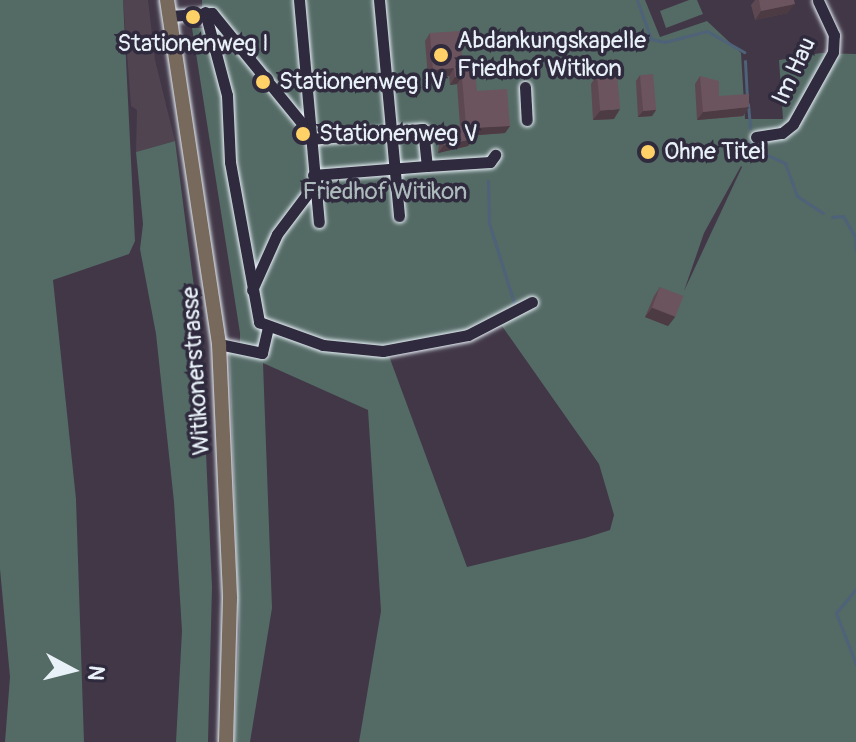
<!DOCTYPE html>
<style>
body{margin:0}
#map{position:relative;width:856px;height:742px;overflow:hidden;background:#413747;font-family:Pangolin,sans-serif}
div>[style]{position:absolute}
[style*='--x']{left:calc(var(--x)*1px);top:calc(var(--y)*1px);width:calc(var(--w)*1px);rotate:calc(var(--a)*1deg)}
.built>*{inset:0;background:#514451}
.green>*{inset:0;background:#546a65}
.stream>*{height:3px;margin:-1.5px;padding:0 1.5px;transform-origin:1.5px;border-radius:1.5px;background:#4e6279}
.roads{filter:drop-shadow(0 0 2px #e8f1f8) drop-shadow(0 0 2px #e8f1f8)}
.minor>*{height:11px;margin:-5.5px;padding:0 5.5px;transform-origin:5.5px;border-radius:5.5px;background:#2f2a3d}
.major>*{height:14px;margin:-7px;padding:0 7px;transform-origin:7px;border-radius:7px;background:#77695c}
.wall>*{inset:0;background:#5d4852}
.shaded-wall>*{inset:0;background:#4c3b42}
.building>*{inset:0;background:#6c545f;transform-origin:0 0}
.dots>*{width:22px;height:22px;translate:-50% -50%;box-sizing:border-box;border:4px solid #2f2a3d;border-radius:50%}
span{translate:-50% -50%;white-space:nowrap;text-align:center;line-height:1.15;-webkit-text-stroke:7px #2f2a3d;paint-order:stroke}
.poi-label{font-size:24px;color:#e8f1f8}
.left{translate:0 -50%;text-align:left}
.street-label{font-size:24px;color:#e8f1f8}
.park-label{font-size:24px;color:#adbbbd}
.north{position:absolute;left:32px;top:630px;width:80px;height:80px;-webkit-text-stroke:6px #2f2a3d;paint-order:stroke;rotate:97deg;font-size:22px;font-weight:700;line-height:32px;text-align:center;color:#e8f1f8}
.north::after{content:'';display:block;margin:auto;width:28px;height:36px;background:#e8f1f8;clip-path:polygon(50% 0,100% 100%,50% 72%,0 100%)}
</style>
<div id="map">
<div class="built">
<div style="clip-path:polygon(123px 0,148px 0,155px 60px,175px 141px,136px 152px,137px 110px,131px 106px)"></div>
</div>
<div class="green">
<div style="clip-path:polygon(0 0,123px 0,135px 241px,129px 254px,53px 280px,76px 499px,84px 742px,5px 742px,10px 677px,0 569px)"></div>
<div style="clip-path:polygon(evenodd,202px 0,645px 0,660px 37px,707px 21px,741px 53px,745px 119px,783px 119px,779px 60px,821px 53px,856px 54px,856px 742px,359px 742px,381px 611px,368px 410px,263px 363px,272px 608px,250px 742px,234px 742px,239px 627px,229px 352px,240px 351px,240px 333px,192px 28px,203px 28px,202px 0,741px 166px,742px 167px,684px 291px,704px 233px,741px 166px,202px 0,502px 326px,599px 464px,614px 515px,610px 530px,585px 538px,467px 567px,389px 356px,456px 344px,502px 326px)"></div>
<div style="clip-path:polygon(689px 0,697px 0,703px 14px,666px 28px,660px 11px)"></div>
<div style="clip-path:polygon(175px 141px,201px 341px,212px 587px,208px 742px,176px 742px,182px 631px,174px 502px,156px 334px,140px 249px,143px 224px,136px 152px)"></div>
</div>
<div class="stream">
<div style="--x:637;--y:0;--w:41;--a:70.3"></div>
<div style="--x:651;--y:39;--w:14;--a:12"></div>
<div style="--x:665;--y:42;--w:43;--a:-14.7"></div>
<div style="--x:707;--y:31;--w:43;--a:29.6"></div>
<div style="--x:745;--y:61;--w:36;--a:87"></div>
<div style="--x:748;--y:104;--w:24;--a:85"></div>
<div style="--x:751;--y:142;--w:7;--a:63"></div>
<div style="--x:756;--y:150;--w:32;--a:24"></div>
<div style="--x:785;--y:163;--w:35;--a:70"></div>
<div style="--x:797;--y:196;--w:31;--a:33"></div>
<div style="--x:488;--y:181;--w:42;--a:88.6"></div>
<div style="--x:489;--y:223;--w:84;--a:72.6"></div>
<div style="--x:832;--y:217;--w:11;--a:-5"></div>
<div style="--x:843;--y:216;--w:24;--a:60"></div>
<div style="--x:855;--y:237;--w:14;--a:86"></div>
<div style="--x:856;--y:589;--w:31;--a:130"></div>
<div style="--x:836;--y:613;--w:55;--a:68.6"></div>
</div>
<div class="roads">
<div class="minor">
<div style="--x:299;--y:0;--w:223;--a:84.9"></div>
<div style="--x:379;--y:0;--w:217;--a:84.7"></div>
<div style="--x:205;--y:12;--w:86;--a:75.2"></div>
<div style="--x:227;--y:95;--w:67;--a:87.4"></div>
<div style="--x:230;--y:162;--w:163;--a:79.7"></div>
<div style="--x:259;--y:322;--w:68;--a:19.8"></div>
<div style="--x:323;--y:345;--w:60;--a:5.7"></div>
<div style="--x:383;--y:351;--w:86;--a:-10.7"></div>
<div style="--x:468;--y:335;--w:72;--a:-27.3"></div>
<div style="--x:170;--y:16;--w:42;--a:-4.1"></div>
<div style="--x:212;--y:13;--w:155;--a:50.8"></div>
<div style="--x:525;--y:87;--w:33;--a:87"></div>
<div style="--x:756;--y:137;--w:26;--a:-9"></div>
<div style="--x:782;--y:133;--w:14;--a:-39"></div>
<div style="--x:793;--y:124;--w:82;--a:-60.9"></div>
<div style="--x:833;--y:52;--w:17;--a:-87"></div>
<div style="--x:834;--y:35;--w:38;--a:-115"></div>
<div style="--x:310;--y:139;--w:113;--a:-5.1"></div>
<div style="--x:423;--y:129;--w:37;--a:84"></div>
<div style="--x:427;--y:166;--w:63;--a:-3.6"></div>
<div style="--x:490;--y:162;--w:9;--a:-54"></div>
<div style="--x:313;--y:175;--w:114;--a:-4.5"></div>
<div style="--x:252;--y:290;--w:61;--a:-65.9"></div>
<div style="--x:277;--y:234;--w:61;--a:-52.9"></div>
<div style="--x:219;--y:344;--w:44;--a:11.8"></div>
<div style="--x:262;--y:353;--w:27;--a:-77"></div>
</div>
<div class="major">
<div style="--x:167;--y:0;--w:348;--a:81.4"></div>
<div style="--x:219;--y:344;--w:255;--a:87.5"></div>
<div style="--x:230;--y:599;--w:143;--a:91.6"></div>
</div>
</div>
<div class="wall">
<div style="clip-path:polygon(755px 0,794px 0,788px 13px,755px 20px,751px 5px)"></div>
<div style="clip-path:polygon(430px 33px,463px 68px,477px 91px,510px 126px,505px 133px,473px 135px,473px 139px,468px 146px,438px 153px,440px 134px,445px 127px,460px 126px,457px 84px,450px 85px,449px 76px,428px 78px,425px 41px)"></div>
<div style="clip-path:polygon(597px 75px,614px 119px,593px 120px,591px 84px)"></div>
<div style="clip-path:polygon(640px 75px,656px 110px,652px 116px,638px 117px,636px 81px)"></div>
<div style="clip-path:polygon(700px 76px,719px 96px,749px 107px,743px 116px,697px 120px,695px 84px)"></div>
<div style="clip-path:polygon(660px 287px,675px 317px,668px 326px,645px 317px,654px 296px)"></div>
</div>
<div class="shaded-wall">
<div style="clip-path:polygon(795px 4px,788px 13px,755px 20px,761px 11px)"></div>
<div style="clip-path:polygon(454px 68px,449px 76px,428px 78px,433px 70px)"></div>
<div style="clip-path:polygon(455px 77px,462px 77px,457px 84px,450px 85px)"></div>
<div style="clip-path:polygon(749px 107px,743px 116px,697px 120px,703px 112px)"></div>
<div style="clip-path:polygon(620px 109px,614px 119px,593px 120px,600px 111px)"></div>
<div style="clip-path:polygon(656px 110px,652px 116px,638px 117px,643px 111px)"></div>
<div style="clip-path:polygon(510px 126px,505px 133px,467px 136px,472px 128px)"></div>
<div style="clip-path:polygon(473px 139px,468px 146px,438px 153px,444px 145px)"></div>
<div style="clip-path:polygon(652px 308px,675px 317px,668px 326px,645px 317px)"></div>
</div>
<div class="building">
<div style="clip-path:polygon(759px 0,794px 0,795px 4px,761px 11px)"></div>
<div style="clip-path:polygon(460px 31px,463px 68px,475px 67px,477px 91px,507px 89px,510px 126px,472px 128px,473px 139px,444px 145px,445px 127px,466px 125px,462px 77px,455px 77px,454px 68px,433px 70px,430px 33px)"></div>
<div style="left:617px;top:73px;width:36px;height:20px;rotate:85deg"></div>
<div style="left:653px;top:74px;width:36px;height:13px;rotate:85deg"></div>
<div style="clip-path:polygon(700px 76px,719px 81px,719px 96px,749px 94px,749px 107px,703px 112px)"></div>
<div style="left:660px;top:287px;width:25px;height:22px;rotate:21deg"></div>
</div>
<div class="dots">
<div style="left:193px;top:17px;background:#ffd166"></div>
<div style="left:441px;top:55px;background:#ffd166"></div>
<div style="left:263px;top:82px;background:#ffd166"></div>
<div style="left:303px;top:134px;background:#ffd166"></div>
<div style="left:648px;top:152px;background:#ffd166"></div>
</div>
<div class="poi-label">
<span class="left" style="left:457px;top:55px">Abdankungskapelle<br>Friedhof Witikon</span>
<span style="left:193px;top:44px">Stationenweg I</span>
<span class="left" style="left:279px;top:82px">Stationenweg IV</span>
<span class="left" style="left:319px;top:134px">Stationenweg V</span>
<span class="left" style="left:664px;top:152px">Ohne Titel</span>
</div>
<div class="street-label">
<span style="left:794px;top:71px;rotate:-65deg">Im Hau</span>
<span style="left:196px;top:371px;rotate:-94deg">Witikonerstrasse</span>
</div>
<div class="park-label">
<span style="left:385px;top:192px">Friedhof Witikon</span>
</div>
<div class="north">N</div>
</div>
